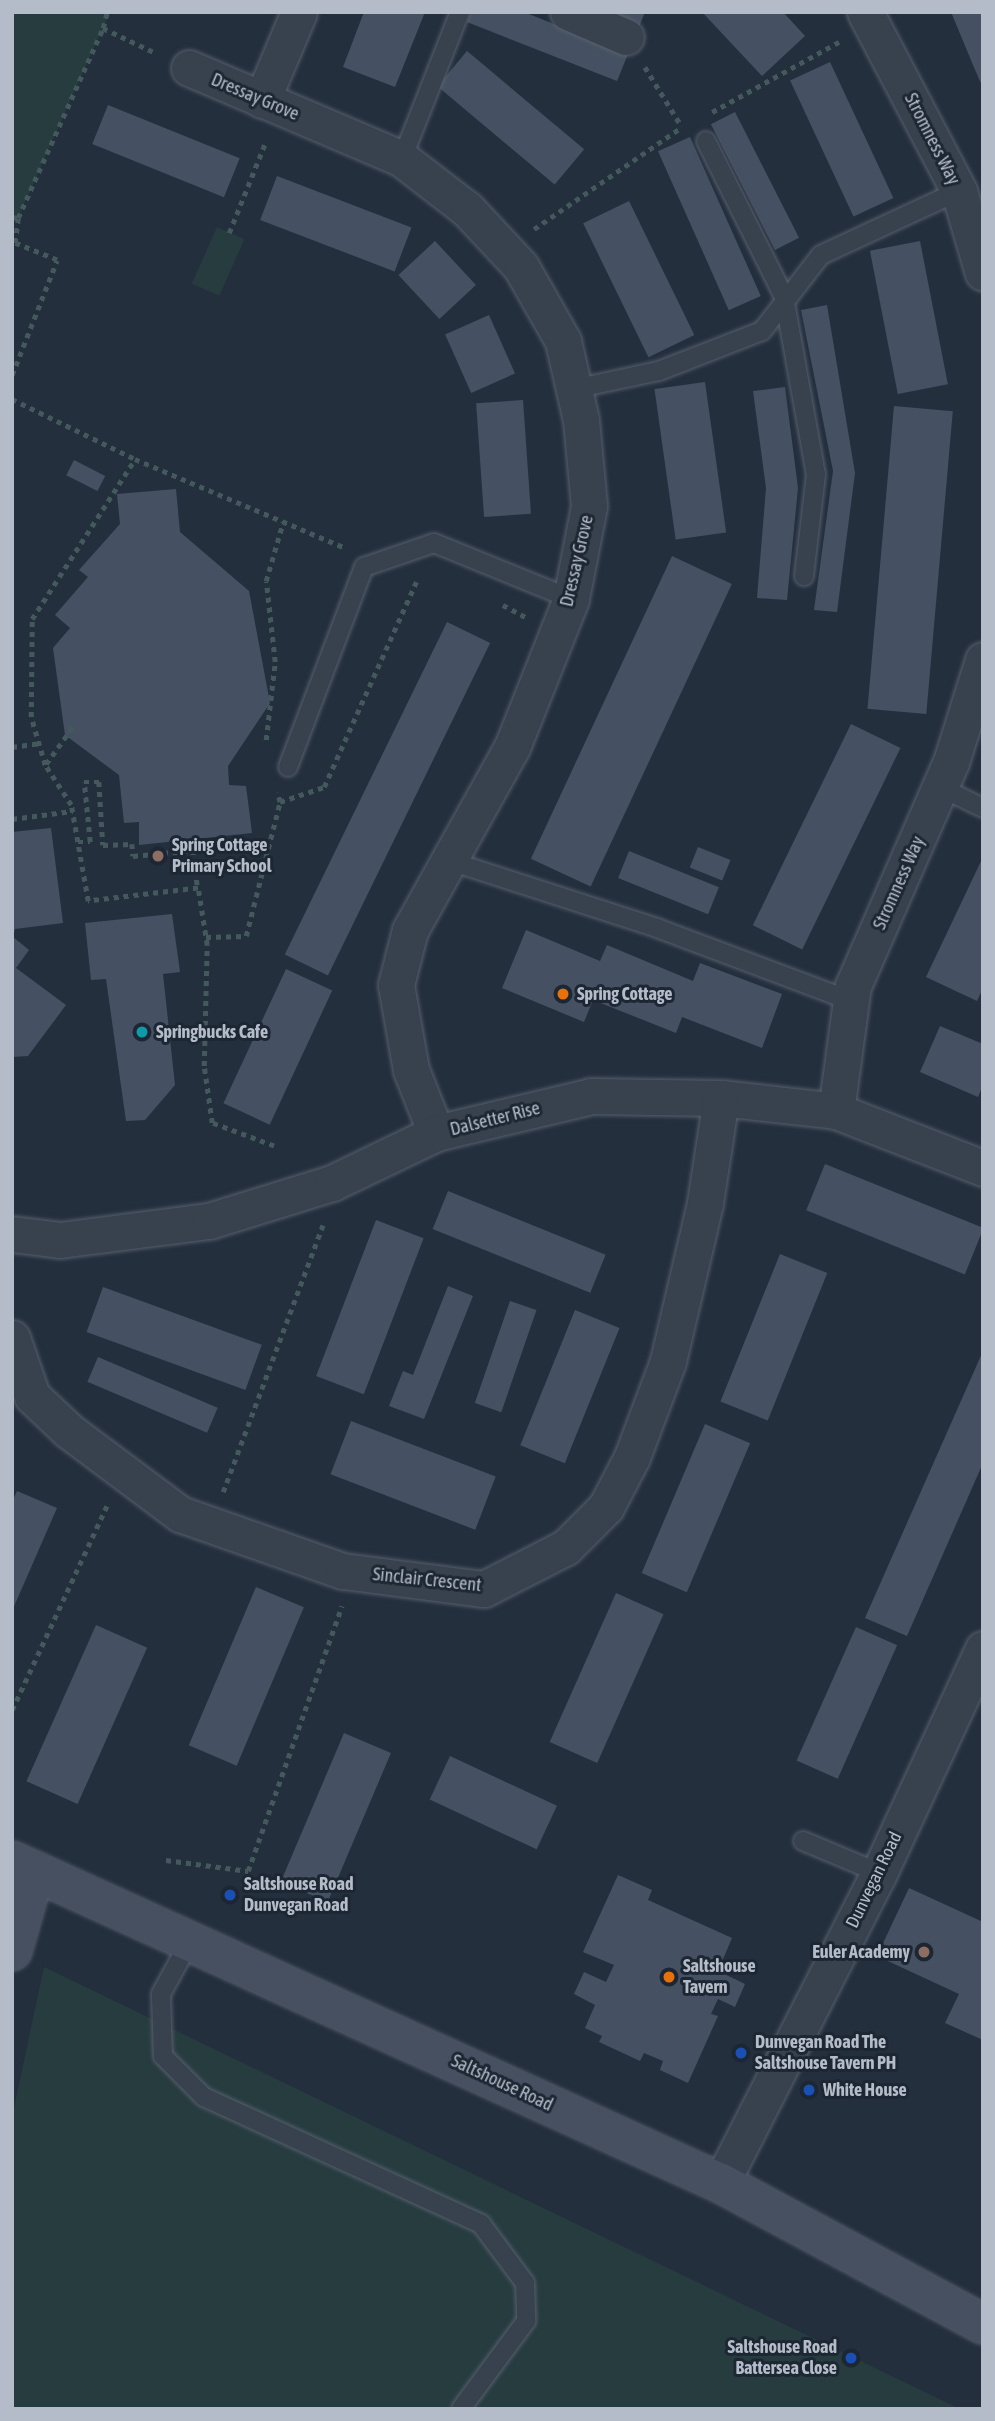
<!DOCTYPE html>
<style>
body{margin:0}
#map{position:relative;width:995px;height:2421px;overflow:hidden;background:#242f3e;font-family:"Asap Condensed",sans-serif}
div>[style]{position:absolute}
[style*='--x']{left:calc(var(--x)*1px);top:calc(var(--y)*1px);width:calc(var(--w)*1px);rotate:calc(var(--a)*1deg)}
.green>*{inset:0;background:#263c3f;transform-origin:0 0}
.building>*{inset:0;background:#455162;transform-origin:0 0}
.path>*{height:4.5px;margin-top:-2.25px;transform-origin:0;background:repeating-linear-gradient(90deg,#44595c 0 5px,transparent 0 10px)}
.roads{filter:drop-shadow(0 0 2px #565f6c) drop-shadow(0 0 2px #565f6c)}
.lane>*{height:18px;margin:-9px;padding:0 9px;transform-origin:9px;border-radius:9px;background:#38414e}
.street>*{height:35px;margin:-17.5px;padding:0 17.5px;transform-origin:17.5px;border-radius:17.5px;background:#38414e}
.secondary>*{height:38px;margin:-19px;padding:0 19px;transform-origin:19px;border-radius:19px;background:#465061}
.dots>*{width:19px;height:19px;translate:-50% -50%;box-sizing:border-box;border:4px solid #1d2633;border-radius:50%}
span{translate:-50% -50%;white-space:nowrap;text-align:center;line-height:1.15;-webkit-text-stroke:6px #1d2633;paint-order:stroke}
.street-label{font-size:18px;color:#b4bcc9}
.poi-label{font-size:18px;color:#b4bcc9;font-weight:700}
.left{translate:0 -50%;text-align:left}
.right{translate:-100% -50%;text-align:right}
.frame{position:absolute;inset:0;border:14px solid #b4bcc9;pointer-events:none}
</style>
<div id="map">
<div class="green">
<div style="clip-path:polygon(12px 12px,110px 12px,18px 218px,12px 217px)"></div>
<div style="left:217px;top:227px;width:30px;height:62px;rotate:24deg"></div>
<div style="clip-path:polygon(44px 1967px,960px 2409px,12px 2409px,12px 2117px)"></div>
</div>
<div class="building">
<div style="clip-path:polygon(364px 12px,425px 12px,395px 87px,343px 67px)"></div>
<div style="clip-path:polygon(471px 12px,524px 12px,628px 54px,617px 81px,467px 22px)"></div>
<div style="clip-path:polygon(589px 12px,645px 12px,637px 32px)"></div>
<div style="clip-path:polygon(702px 12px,783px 12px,805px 36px,762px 76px)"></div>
<div style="clip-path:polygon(951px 12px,983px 12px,983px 88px,973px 65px)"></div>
<div style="left:467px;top:51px;width:153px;height:46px;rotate:40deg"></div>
<div style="left:830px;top:62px;width:150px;height:44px;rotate:65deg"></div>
<div style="left:108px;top:105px;width:142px;height:42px;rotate:22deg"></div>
<div style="left:735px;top:112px;width:141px;height:27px;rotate:63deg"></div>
<div style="left:690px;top:137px;width:174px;height:35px;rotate:66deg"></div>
<div style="left:277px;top:176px;width:144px;height:47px;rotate:21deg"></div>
<div style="left:629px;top:201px;width:149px;height:51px;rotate:64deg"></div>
<div style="left:435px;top:241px;width:60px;height:50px;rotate:47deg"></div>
<div style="left:920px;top:241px;width:146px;height:51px;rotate:79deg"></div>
<div style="clip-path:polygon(827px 305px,855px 473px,837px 612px,814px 610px,833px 471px,801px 310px)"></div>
<div style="left:489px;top:315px;width:64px;height:48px;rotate:66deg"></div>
<div style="left:705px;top:382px;width:152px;height:51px;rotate:82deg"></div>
<div style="clip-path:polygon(785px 387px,798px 488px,787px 600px,757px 598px,766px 488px,753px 391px)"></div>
<div style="left:523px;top:400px;width:114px;height:47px;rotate:86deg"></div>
<div style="left:894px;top:406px;width:59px;height:304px;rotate:5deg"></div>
<div style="left:74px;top:460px;width:35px;height:17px;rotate:27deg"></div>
<div style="clip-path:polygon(176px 489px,180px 532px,249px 591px,270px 703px,228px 766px,229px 785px,246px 786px,252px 833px,139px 845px,139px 822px,124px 823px,119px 775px,65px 735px,53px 648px,70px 628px,55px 615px,88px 577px,79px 570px,120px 524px,117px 494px)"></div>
<div style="left:672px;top:556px;width:66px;height:334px;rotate:25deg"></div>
<div style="left:447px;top:622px;width:48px;height:370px;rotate:26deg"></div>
<div style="left:851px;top:724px;width:55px;height:224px;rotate:26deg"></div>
<div style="clip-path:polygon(51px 828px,63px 923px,15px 929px,13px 937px,29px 950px,16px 968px,66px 1005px,28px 1056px,12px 1057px,12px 832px)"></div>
<div style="left:698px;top:847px;width:35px;height:22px;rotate:22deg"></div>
<div style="left:629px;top:851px;width:97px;height:29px;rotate:22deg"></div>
<div style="clip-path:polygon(983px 857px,983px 988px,977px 1001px,926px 977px)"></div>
<div style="clip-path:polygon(172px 914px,180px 972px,163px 974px,175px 1085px,145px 1120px,126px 1121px,106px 979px,91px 980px,85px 923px)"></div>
<div style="clip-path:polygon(526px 930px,600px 961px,607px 945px,693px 981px,700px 963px,782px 994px,762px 1048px,682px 1017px,676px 1033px,593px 1000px,584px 1022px,502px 988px)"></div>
<div style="left:286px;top:969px;width:51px;height:148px;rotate:25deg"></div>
<div style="clip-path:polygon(940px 1026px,983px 1044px,983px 1085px,978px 1097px,920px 1072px)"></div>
<div style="left:825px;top:1164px;width:171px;height:50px;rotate:22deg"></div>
<div style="left:448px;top:1191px;width:170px;height:41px;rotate:22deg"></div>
<div style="left:376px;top:1220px;width:51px;height:167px;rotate:21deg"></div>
<div style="left:780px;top:1254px;width:51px;height:159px;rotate:22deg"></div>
<div style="clip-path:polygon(448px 1286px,473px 1296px,424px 1419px,389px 1406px,403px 1371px,413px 1375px)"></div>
<div style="left:103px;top:1287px;width:169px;height:48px;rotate:20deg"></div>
<div style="left:510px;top:1301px;width:28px;height:108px;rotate:19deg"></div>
<div style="left:575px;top:1310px;width:48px;height:146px;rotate:22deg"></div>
<div style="clip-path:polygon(983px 1351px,983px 1463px,907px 1636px,865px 1618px)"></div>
<div style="left:98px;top:1357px;width:130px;height:27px;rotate:23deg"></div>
<div style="left:351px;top:1421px;width:155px;height:57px;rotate:21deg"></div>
<div style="left:705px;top:1424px;width:49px;height:162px;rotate:23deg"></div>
<div style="clip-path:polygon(17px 1491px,57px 1508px,12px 1611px,12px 1502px)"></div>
<div style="left:256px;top:1587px;width:52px;height:172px;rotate:23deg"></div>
<div style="left:616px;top:1593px;width:52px;height:163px;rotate:24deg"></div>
<div style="left:96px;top:1625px;width:56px;height:171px;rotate:24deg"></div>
<div style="left:856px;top:1627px;width:45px;height:146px;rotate:24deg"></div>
<div style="left:344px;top:1733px;width:51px;height:162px;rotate:23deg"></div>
<div style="left:450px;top:1756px;width:118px;height:48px;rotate:25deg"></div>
<div style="clip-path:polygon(618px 1875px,652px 1890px,648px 1900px,732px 1938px,718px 1971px,745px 1984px,735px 2007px,718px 1999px,711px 2014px,718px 2016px,688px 2083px,660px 2070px,663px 2061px,644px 2053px,640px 2061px,599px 2042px,602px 2036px,585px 2028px,595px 2005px,574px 1994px,584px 1972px,606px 1982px,614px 1965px,583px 1952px)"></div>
<div style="clip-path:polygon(909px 1888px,983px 1922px,983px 2040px,945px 2023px,959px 1994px,877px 1956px)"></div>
</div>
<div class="path">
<div style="--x:103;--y:28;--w:16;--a:-76"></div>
<div style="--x:645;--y:67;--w:70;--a:58.3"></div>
<div style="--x:712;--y:112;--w:145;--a:-28.9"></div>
<div style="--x:12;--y:217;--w:6;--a:9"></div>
<div style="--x:18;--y:218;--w:208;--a:-65.9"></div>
<div style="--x:103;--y:28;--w:59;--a:25.3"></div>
<div style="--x:534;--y:229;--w:176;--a:-34.6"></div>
<div style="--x:229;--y:233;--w:99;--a:-68.1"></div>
<div style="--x:12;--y:375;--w:123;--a:-68.6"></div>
<div style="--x:57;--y:260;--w:45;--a:-158"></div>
<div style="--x:15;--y:243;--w:25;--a:-83"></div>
<div style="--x:12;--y:399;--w:137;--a:26"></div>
<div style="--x:503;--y:605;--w:26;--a:28"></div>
<div style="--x:266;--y:740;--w:79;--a:-83.4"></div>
<div style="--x:275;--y:662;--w:81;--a:-96.3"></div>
<div style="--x:266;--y:581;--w:61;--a:-73.9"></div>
<div style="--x:12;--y:747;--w:27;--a:-8"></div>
<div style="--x:46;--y:764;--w:48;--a:-54.3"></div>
<div style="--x:280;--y:802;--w:46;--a:-18.8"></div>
<div style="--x:324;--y:787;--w:229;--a:-65.8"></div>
<div style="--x:12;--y:819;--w:61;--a:-7.6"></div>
<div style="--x:78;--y:842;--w:12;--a:0"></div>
<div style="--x:90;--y:842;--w:60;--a:-95.7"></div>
<div style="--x:84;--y:782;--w:15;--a:0"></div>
<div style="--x:99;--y:782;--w:63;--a:86.4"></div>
<div style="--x:103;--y:845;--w:29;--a:-2"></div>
<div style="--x:132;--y:844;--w:12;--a:85"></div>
<div style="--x:133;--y:856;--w:104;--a:-5.5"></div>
<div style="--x:193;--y:850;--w:38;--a:83"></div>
<div style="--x:206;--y:937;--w:40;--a:-1.4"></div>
<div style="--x:246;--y:936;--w:138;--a:-75.8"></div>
<div style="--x:280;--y:802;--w:10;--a:-107"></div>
<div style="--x:274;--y:1146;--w:66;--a:-159.6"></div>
<div style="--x:212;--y:1123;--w:58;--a:-98"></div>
<div style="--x:204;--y:1066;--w:121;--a:-88.6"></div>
<div style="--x:207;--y:945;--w:58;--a:-99"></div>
<div style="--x:198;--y:888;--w:111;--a:173.3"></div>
<div style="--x:88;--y:901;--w:97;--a:-100"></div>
<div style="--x:71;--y:805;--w:48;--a:-123"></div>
<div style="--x:45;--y:765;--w:50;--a:-106.3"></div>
<div style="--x:31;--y:717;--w:98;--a:-89.4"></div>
<div style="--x:32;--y:619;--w:190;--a:-57.2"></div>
<div style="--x:135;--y:459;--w:229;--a:22.9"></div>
<div style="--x:223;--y:1492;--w:285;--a:-69.5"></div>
<div style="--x:12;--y:1710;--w:228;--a:-65.1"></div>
<div style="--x:166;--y:1860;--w:83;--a:7.6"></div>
<div style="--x:248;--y:1871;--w:281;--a:-70.5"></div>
</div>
<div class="roads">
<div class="lane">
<div style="--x:706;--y:141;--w:174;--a:63.4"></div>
<div style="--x:784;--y:297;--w:180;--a:79.8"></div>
<div style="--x:816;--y:474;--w:103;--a:96.7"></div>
<div style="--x:402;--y:159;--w:158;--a:-68.5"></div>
<div style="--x:574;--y:389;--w:87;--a:-12"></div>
<div style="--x:659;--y:371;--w:110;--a:-21.2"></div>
<div style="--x:762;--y:331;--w:96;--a:-52.2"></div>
<div style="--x:821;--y:255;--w:152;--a:-24.9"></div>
<div style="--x:288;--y:767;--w:214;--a:-69.2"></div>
<div style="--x:364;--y:567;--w:74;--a:-18.9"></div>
<div style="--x:434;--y:543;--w:148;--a:22.2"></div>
<div style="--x:940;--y:787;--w:48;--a:26"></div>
<div style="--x:450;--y:861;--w:218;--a:17.9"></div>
<div style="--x:657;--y:928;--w:207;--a:20.6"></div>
<div style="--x:803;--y:1841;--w:82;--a:22.8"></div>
<div style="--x:190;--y:1941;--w:60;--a:118.7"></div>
<div style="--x:161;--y:1994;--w:62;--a:88.2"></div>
<div style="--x:163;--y:2056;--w:58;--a:45"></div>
<div style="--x:204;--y:2097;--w:305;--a:24.6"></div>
<div style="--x:481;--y:2224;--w:74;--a:53.3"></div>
<div style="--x:525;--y:2283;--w:38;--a:88"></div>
<div style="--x:526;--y:2321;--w:109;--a:126.5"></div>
</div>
<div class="street">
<div style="--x:568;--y:12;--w:63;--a:23.3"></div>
<div style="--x:865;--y:12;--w:202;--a:62.3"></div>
<div style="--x:959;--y:191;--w:85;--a:73.7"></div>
<div style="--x:189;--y:68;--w:232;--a:23.1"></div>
<div style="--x:402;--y:159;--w:82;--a:37.6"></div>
<div style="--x:467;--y:209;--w:79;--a:47"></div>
<div style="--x:521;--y:267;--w:85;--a:60.4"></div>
<div style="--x:563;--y:341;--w:81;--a:77.2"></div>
<div style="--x:581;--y:420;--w:86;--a:84.7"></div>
<div style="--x:589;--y:506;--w:95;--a:101"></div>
<div style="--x:571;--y:599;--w:159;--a:111.7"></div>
<div style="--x:512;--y:747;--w:210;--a:119.1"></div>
<div style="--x:410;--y:930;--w:57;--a:104.3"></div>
<div style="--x:396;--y:985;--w:86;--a:80"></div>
<div style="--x:411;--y:1070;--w:68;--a:68.4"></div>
<div style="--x:262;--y:100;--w:95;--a:-67.2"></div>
<div style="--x:836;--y:1111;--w:126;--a:-82.3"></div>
<div style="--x:853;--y:986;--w:244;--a:-66.4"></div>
<div style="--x:951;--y:762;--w:107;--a:-72.6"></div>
<div style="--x:12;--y:1234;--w:48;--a:7.1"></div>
<div style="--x:60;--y:1240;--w:150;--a:-7.3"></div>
<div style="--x:209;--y:1221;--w:129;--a:-17.2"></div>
<div style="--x:332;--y:1183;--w:115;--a:-25.7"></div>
<div style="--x:436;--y:1133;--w:159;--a:-13.4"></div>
<div style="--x:591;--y:1096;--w:130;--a:0.9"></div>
<div style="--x:721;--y:1098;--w:116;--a:6.4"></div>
<div style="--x:836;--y:1111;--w:158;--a:21.2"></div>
<div style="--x:12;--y:1338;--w:61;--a:71"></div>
<div style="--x:32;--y:1396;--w:51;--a:43.4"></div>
<div style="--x:69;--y:1431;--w:139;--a:36.8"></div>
<div style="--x:180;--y:1514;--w:173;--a:19.3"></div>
<div style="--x:343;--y:1571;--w:142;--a:7.3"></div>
<div style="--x:484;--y:1589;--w:92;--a:-27.1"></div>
<div style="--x:566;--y:1547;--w:57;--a:-45"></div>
<div style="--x:606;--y:1507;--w:56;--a:-62.5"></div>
<div style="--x:632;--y:1457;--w:103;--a:-69.4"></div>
<div style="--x:668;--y:1361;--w:162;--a:-76.8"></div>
<div style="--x:705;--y:1203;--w:106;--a:-81.3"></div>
<div style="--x:721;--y:2183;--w:348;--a:-63"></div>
<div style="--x:879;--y:1873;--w:247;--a:-65.1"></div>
</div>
<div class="secondary">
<div style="--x:12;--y:1861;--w:779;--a:24.43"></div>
<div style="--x:721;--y:2183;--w:298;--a:28.3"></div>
<div style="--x:12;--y:1951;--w:83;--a:-74"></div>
</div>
</div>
<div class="dots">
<div style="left:158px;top:856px;background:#8d6e63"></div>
<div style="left:563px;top:994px;background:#e8710a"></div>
<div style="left:142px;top:1032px;background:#0f9aa8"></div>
<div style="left:230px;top:1895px;background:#1a4fb4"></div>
<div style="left:924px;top:1952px;background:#8d6e63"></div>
<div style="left:669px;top:1977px;background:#e8710a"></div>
<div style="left:741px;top:2053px;background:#1a4fb4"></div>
<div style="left:809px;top:2090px;background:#1a4fb4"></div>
<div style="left:851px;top:2358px;background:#1a4fb4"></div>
</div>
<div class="street-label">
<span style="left:255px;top:97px;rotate:23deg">Dressay Grove</span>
<span style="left:932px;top:139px;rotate:63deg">Stromness Way</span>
<span style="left:577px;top:561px;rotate:-77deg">Dressay Grove</span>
<span style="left:899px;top:883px;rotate:-66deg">Stromness Way</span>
<span style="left:495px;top:1119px;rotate:-14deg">Dalsetter Rise</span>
<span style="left:427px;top:1580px;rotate:6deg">Sinclair Crescent</span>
<span style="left:874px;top:1880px;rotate:-64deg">Dunvegan Road</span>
<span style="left:502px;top:2083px;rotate:25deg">Saltshouse Road</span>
</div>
<div class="poi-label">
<span class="left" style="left:172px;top:856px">Spring Cottage<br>Primary School</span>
<span class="left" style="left:577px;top:994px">Spring Cottage</span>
<span class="left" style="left:156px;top:1032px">Springbucks Cafe</span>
<span class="left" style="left:244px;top:1895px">Saltshouse Road<br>Dunvegan Road</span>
<span class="right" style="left:910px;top:1952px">Euler Academy</span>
<span class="left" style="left:683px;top:1977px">Saltshouse<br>Tavern</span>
<span class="left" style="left:755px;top:2053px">Dunvegan Road The<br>Saltshouse Tavern PH</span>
<span class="left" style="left:823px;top:2090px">White House</span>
<span class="right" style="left:837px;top:2358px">Saltshouse Road<br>Battersea Close</span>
</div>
<div class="frame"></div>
</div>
